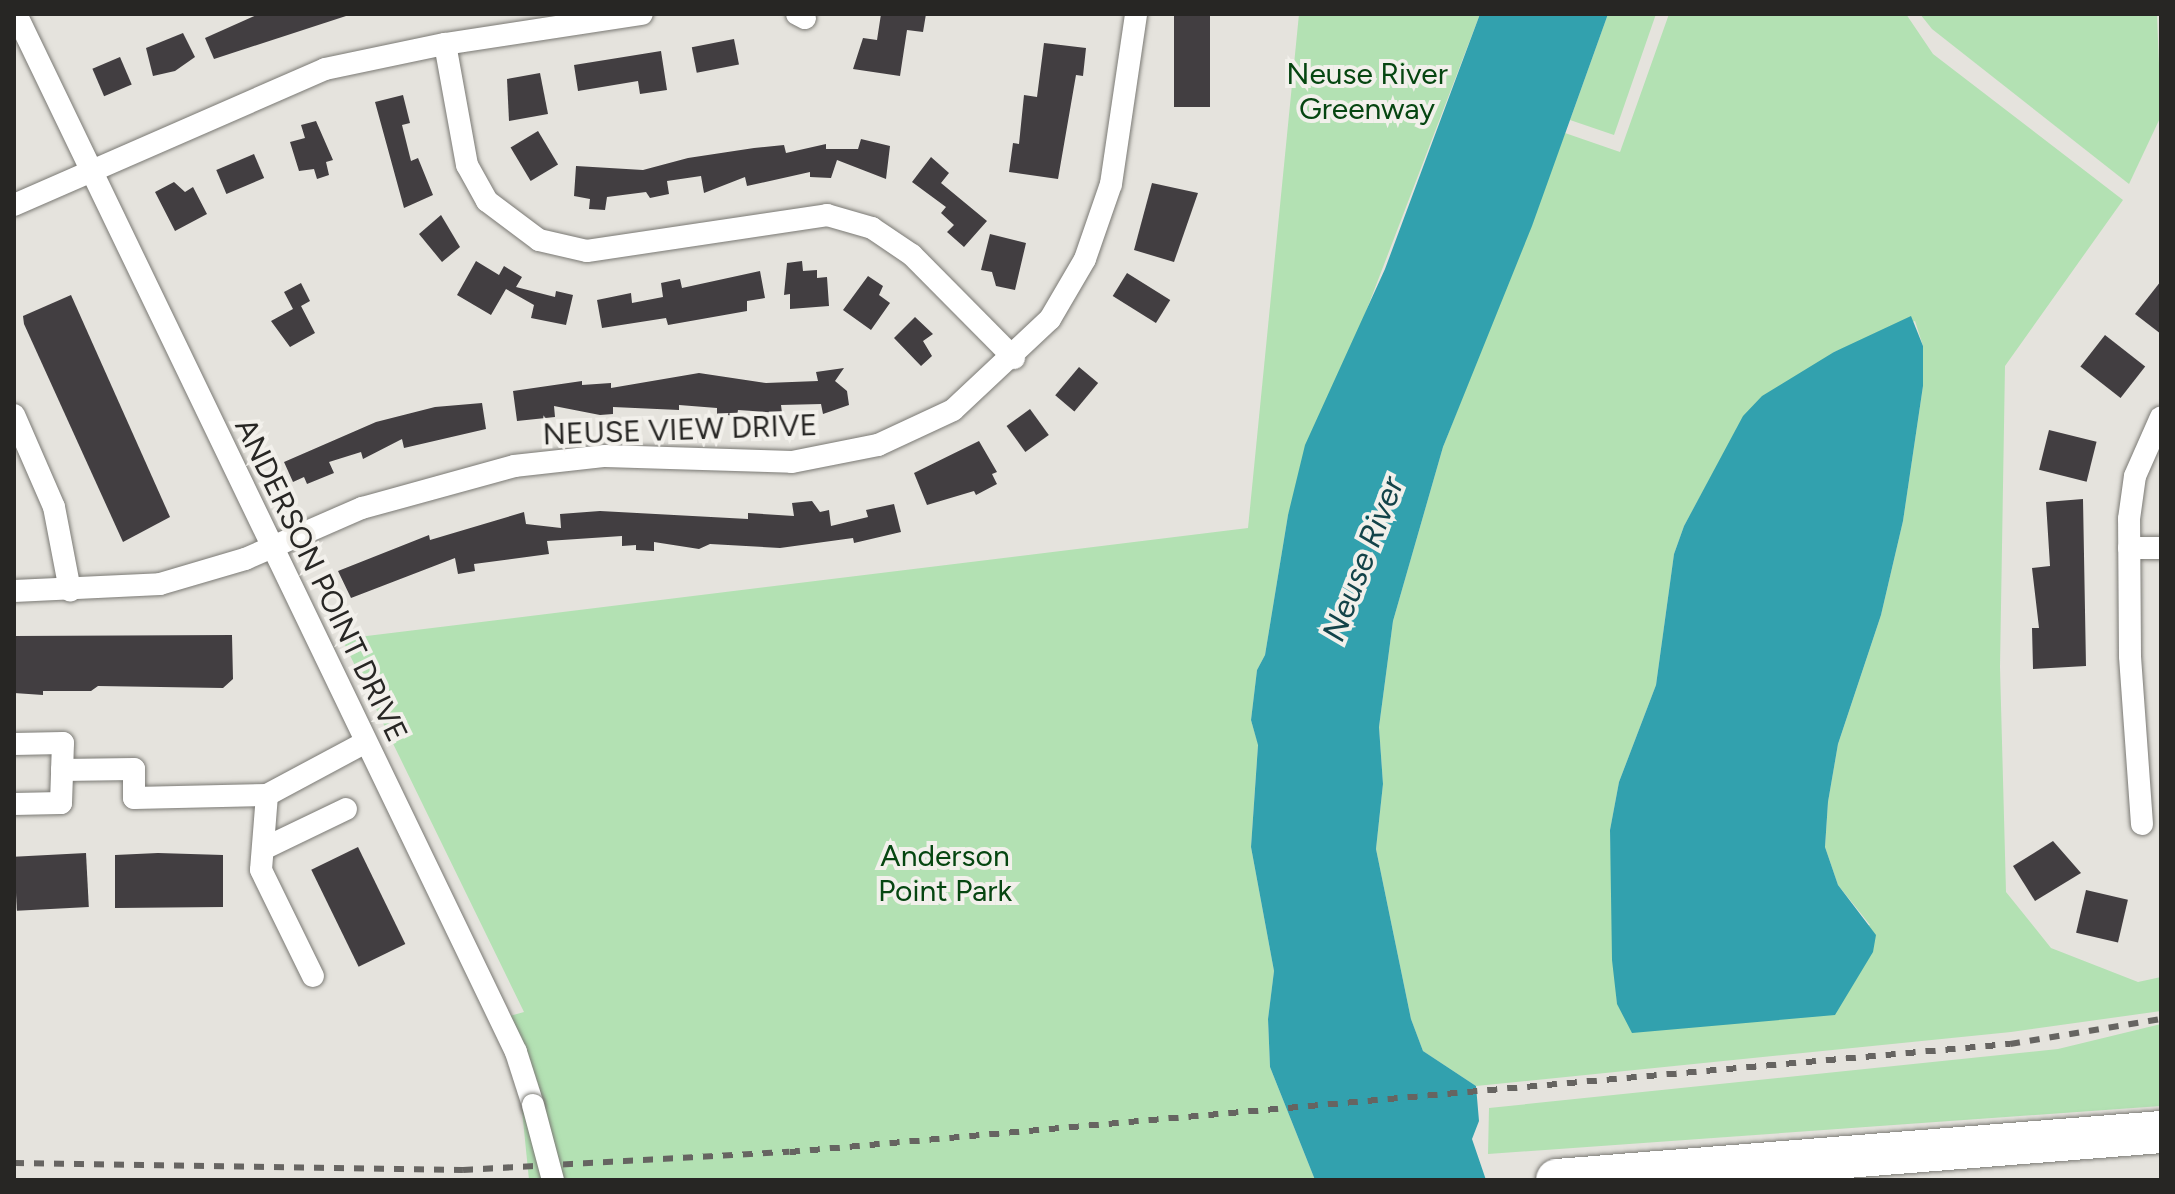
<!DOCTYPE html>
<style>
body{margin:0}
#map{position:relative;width:2175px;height:1194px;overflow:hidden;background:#e5e3dd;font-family:Figtree,sans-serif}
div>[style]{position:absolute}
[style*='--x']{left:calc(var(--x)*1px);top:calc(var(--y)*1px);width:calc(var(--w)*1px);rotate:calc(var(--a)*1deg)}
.green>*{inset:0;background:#b3e1b3}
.water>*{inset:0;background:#32a1ae}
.building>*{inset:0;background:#423e41;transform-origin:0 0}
.roads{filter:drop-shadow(0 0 2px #7a7974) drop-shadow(0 0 2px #7a7974)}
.street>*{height:22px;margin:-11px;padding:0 11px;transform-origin:11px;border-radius:11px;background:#fff}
.highway>*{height:42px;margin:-21px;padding:0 21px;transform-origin:21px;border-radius:21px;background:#fff}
.rail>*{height:6px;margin-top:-3px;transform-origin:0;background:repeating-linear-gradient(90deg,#666461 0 10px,transparent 0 20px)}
.bridges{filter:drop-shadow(0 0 2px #7a7974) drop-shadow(0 0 2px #7a7974)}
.street-bridge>*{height:22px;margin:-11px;padding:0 11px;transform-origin:11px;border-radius:11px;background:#fff}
span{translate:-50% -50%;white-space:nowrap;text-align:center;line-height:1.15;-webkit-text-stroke:8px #f2f0eb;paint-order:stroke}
.park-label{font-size:30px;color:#064611}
.street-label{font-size:30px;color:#272624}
.water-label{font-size:32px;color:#134349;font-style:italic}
.frame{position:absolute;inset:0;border:16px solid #272624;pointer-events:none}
</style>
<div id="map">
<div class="green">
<div style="clip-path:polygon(1299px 14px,1480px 14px,1288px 515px,1265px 655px,1257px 670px,1251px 720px,1258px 744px,1251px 847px,1274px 971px,1268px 1019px,1270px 1067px,1315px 1180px,529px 1180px,521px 1100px,495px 1020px,524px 1012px,342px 639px,1248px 528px)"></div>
<div style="clip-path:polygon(1608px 14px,1656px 14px,1614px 135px,1570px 120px)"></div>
<div style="clip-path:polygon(evenodd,1669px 14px,1906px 14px,1933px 54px,2123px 200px,2005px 366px,2000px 667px,2006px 892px,2051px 948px,2138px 982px,2161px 977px,2161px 1011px,2011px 1032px,1476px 1086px,1423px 1051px,1411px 1019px,1376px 849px,1383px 784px,1379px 727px,1393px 621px,1443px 447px,1565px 133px,1620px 152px,1669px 14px,1915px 321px,1923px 346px,1923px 386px,1903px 521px,1881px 615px,1838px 744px,1828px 802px,1825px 847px,1838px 885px,1870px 925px,1617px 1004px,1610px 830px,1619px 782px,1656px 685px,1674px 554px,1684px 526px,1723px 455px,1834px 352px,1915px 321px)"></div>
<div style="clip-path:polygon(1920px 14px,2157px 14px,2161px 116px,2129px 184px,1932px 29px)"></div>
<div style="clip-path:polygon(2161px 1024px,2161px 1106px,1488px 1154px,1489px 1108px,2058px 1049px)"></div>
</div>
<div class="water">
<div style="clip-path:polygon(1480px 14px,1608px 14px,1532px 226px,1443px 447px,1393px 621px,1379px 727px,1383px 784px,1376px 849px,1411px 1019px,1423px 1051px,1476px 1086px,1479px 1121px,1472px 1139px,1486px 1180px,1315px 1180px,1270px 1067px,1268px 1019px,1274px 971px,1251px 847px,1258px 745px,1251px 720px,1257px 670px,1265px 655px,1288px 515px,1305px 445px,1385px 269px)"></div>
<div style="clip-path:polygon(1911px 316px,1923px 346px,1923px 386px,1903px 521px,1881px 615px,1838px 744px,1828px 802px,1825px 847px,1838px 885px,1876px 935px,1873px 952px,1835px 1015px,1632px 1033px,1617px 1004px,1612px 960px,1610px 830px,1619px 782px,1656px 685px,1674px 554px,1684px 526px,1743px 416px,1762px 396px,1834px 352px)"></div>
</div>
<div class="building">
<div style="clip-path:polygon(259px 14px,346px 14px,346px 16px,214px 59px,205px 38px)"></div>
<div style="clip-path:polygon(881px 14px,926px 14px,923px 32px,907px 30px,900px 76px,853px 69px,863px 38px,877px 40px)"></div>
<div style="left:1174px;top:14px;width:36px;height:93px"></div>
<div style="clip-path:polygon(183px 33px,195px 57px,175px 71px,153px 76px,146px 48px)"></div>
<div style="left:734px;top:39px;width:26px;height:43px;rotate:79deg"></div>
<div style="clip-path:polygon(1044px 43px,1086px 48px,1083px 76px,1076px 75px,1058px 179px,1009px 172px,1013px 143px,1019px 144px,1024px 95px,1037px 97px)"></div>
<div style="clip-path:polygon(661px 51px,667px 90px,640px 94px,638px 81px,578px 91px,574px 65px)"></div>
<div style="left:120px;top:57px;width:30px;height:30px;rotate:67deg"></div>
<div style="clip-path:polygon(540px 73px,548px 114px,509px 121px,507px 79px)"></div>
<div style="clip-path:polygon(403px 95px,410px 123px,402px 125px,411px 161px,418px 158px,433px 195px,404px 208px,375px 102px)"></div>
<div style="clip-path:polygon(316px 121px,333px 160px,326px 162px,329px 175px,317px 179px,314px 169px,299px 171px,290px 142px,305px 138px,301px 125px)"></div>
<div style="left:538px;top:131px;width:39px;height:32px;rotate:59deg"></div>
<div style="clip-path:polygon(861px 139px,890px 146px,886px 179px,837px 160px,831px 178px,810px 177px,810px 172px,747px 186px,745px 177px,704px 193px,701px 176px,667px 181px,669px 194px,650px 198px,646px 192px,607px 197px,605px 210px,589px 209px,590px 199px,574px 196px,576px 166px,643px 170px,688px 158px,754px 148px,784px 145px,786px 153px,826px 144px,826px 149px,858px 149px)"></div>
<div style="left:254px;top:154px;width:26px;height:41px;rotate:67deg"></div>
<div style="clip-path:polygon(931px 157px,949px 173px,941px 183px,987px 221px,964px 247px,947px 232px,954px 225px,941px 213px,946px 207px,912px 182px)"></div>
<div style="clip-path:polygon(174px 182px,185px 192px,193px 187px,207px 214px,175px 231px,155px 192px)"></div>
<div style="clip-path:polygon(1152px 183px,1198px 193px,1174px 262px,1134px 250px)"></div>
<div style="clip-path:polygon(441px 215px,460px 247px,442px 262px,419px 234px)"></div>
<div style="clip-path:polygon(990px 234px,1026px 243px,1015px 290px,996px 286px,992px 272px,981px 270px)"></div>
<div style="clip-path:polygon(476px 261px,499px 275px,504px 266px,522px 277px,516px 287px,555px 297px,556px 291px,573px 295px,566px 325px,531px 318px,534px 305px,506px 289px,491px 315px,457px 295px)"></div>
<div style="clip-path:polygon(802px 261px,803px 271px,817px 270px,817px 278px,827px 277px,829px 306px,790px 309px,790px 294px,784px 295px,787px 263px)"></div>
<div style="clip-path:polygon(760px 271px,765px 298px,747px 301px,747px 311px,668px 325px,666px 318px,602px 328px,597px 300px,631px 293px,632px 303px,663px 297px,661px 283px,680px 279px,682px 288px)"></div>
<div style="left:1127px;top:273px;width:51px;height:27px;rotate:32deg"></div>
<div style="clip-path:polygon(868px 276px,883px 286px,879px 295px,890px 303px,871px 330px,843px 310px)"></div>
<div style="clip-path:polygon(2161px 281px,2161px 334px,2135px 314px)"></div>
<div style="clip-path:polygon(301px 283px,310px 301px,301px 306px,315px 333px,290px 347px,271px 321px,293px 309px,284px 292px)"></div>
<div style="clip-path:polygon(71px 295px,170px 517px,123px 542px,24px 324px,23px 316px)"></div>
<div style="clip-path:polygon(915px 317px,933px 334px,923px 341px,932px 356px,921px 366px,894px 338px)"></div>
<div style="left:2105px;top:335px;width:51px;height:40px;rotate:38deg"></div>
<div style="left:1079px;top:367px;width:25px;height:37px;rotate:40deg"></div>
<div style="clip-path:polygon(844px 368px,835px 381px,847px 391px,849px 405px,823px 414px,821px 404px,781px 405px,782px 413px,738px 410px,737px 416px,717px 414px,717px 408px,679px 405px,679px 410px,613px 407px,613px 414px,600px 415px,554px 406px,555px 417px,517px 421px,513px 391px,582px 381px,582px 385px,611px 383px,611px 388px,699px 373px,766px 383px,818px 381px,816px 372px)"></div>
<div style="clip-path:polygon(482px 403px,486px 429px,404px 448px,402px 439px,363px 459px,361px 452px,329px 462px,334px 473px,307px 484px,304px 477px,293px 482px,284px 462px,376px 422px,435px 407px)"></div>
<div style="left:1030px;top:409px;width:32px;height:29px;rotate:54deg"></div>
<div style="left:2049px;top:430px;width:49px;height:41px;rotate:14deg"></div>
<div style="clip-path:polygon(979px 441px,997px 472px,992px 474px,997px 484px,976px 495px,974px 491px,927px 505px,914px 473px)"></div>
<div style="clip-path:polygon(2083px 499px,2086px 666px,2033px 669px,2032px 628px,2039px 628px,2032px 568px,2050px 566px,2046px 502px)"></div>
<div style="clip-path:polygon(812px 501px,820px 512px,829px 510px,831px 526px,868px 517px,866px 510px,894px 504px,901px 532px,854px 543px,853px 538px,780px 548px,710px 544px,699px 549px,654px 542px,654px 551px,636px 550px,636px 545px,622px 546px,622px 536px,547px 541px,549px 554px,474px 564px,475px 571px,458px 574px,455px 558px,351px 598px,338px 571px,429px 535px,430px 540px,524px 512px,526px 524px,561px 528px,560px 514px,600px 511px,748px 519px,748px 513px,794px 516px,792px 503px)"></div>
<div style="clip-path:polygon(232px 635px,233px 679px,223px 688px,98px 686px,91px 691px,43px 691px,43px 695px,14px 693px,14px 636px)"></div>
<div style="clip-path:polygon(2053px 841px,2081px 873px,2035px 901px,2013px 866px)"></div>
<div style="left:358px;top:847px;width:108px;height:52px;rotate:64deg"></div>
<div style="left:86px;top:853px;width:54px;height:72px;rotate:87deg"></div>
<div style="clip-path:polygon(158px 853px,223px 855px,223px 907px,115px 908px,115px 855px)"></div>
<div style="left:2086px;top:890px;width:43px;height:44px;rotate:13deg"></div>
</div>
<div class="roads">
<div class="street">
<div style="--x:16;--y:14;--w:1152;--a:64.28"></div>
<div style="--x:516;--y:1052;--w:56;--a:72.2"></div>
<div style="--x:797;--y:14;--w:9;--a:27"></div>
<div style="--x:445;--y:44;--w:123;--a:79.7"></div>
<div style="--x:467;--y:165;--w:41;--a:60.9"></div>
<div style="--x:487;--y:201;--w:65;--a:36.9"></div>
<div style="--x:539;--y:240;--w:49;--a:12.9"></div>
<div style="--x:587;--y:251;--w:243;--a:-8.5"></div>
<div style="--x:827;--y:215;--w:47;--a:16.1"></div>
<div style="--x:872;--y:228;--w:48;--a:34"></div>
<div style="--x:912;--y:255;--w:145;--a:45.3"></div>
<div style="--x:14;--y:205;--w:339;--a:-23.6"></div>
<div style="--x:325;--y:69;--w:123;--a:-11.8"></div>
<div style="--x:445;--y:44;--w:199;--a:-8.7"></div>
<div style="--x:14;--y:415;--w:100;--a:66.5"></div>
<div style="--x:54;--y:507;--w:85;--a:79.1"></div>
<div style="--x:2129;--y:548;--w:32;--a:0"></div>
<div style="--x:14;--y:591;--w:146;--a:-2.7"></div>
<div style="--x:160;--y:584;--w:89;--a:-16.4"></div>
<div style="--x:245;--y:559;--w:128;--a:-23.6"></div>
<div style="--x:362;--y:508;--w:158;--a:-15.4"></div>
<div style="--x:514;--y:466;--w:92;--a:-6.3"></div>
<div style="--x:605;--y:456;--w:187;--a:1.8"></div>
<div style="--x:792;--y:462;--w:88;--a:-11.2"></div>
<div style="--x:878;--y:445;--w:83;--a:-25"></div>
<div style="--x:953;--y:410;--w:133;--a:-43.2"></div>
<div style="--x:1050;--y:319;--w:69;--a:-59.7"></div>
<div style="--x:1085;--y:259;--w:79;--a:-70.9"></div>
<div style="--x:1111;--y:184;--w:172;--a:-81.6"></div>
<div style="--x:14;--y:744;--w:49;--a:-1.2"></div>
<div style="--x:63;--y:743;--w:27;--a:92"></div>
<div style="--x:267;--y:795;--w:75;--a:94.6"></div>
<div style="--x:261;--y:870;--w:118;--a:63.9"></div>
<div style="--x:14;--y:804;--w:47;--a:-1.2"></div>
<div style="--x:61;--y:803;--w:33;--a:-88"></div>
<div style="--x:62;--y:770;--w:72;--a:-0.8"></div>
<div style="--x:134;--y:769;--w:29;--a:90"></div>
<div style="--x:134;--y:798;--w:133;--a:-1.3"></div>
<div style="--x:267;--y:795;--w:112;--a:-28.2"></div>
<div style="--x:2142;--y:824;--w:168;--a:-94.1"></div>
<div style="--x:2130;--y:656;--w:137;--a:-90.4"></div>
<div style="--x:2129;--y:519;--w:43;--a:-82.1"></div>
<div style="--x:2135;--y:476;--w:64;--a:-66.2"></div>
<div style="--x:263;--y:849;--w:92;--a:-25.7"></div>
</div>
<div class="highway">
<div style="--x:1557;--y:1180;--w:606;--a:-4.54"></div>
</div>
</div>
<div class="rail">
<div style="--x:14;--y:1163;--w:449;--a:0.9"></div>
<div style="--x:463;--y:1170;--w:327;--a:-3.2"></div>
<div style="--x:790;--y:1152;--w:1225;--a:-5.06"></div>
<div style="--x:2010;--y:1044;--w:153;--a:-9.4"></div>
</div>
<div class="bridges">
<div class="street-bridge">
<div style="--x:533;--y:1105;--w:78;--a:75.1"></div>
</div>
</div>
<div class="park-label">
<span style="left:1367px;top:91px">Neuse River<br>Greenway</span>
<span style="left:945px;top:873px">Anderson<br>Point Park</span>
</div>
<div class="street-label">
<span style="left:680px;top:430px;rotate:-2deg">NEUSE VIEW DRIVE</span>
<span style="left:321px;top:580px;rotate:64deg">ANDERSON POINT DRIVE</span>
</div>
<div class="water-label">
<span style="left:1363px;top:559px;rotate:-69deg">Neuse River</span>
</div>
<div class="frame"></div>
</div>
